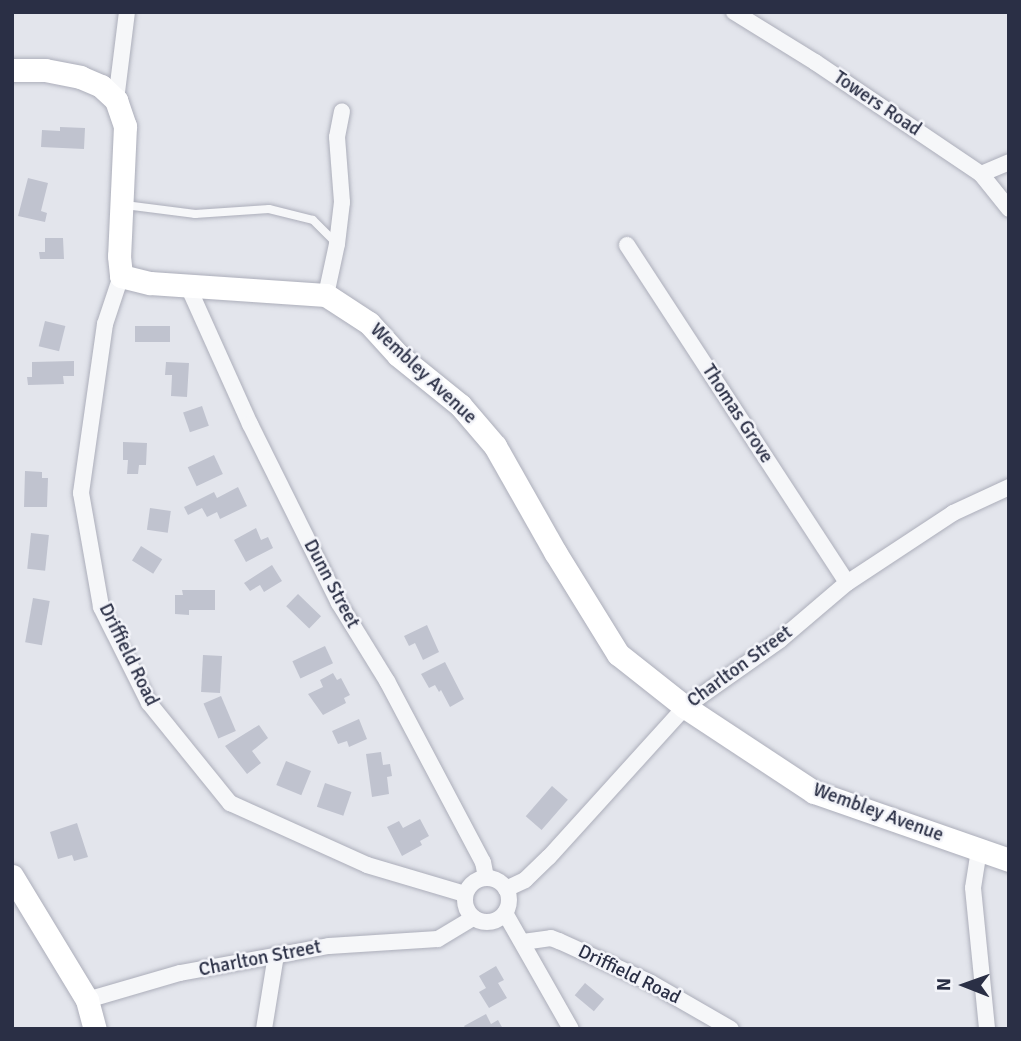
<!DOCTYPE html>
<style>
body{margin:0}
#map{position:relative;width:1021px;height:1041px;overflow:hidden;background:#e3e5ec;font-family:Signika,sans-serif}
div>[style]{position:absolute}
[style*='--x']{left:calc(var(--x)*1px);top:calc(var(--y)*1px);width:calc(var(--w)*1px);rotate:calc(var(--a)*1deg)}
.building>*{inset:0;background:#c0c3cf;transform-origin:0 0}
.roads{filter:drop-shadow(0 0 2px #acaeba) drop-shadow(0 0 2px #acaeba)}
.lane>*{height:8px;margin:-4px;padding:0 4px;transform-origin:4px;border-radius:4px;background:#f6f7f9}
.street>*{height:16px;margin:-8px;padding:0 8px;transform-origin:8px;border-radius:8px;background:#f6f7f9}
.street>.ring{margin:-8px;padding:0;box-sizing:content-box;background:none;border:16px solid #f6f7f9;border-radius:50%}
.secondary>*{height:23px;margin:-11.5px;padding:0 11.5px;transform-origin:11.5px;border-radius:11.5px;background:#fff}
span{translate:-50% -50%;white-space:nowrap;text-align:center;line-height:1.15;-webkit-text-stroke:5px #f3f4f9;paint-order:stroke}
.street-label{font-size:19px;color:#2a2f45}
.frame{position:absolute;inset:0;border:14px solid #2a2f45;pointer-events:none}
.north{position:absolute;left:930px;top:950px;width:70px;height:70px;-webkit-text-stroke:5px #f3f4f9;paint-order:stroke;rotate:271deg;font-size:19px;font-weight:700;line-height:28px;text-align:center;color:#2a2f45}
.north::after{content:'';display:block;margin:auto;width:24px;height:32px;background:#2a2f45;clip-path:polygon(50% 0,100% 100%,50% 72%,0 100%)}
</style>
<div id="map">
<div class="building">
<div style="clip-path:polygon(60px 127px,85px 128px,84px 149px,41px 147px,42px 130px,60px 131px)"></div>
<div style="clip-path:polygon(28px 178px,48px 183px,41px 211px,47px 213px,45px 222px,18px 216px)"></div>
<div style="clip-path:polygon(45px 238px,63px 238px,64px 259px,40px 259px,39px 252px,45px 252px)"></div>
<div style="left:45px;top:321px;width:21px;height:26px;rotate:14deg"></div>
<div style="left:170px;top:326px;width:16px;height:35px;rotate:90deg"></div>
<div style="clip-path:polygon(74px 361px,74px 376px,63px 376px,64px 384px,28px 385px,27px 377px,32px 377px,32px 362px)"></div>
<div style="clip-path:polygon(166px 362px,189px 363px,187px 397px,171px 396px,172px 375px,165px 375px)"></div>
<div style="left:202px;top:406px;width:21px;height:20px;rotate:71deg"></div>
<div style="clip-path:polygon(123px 442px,147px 443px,146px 465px,139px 465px,138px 474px,127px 474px,128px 460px,123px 460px)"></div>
<div style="left:214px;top:455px;width:21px;height:29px;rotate:65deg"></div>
<div style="clip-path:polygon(25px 471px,42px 472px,42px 478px,48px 478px,47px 507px,24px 507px)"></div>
<div style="clip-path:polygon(238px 487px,247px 506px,220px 519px,217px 512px,207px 517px,202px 508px,188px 515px,184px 507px,214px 492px,217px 498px)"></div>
<div style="left:150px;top:508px;width:21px;height:22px;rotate:8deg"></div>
<div style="clip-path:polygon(256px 528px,261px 540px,268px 537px,273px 548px,246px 562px,234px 540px)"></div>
<div style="left:31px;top:533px;width:18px;height:36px;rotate:6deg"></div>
<div style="left:141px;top:546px;width:25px;height:17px;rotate:32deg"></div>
<div style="clip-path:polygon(272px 565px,282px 581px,264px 592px,260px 585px,250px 591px,244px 583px)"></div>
<div style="clip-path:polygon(182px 590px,215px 590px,215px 610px,189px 610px,189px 615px,175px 614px,175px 595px,183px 595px)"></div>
<div style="left:298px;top:594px;width:32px;height:17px;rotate:44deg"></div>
<div style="left:33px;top:598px;width:17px;height:45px;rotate:10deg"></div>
<div style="clip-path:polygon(427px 625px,439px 652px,423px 660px,415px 643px,409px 646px,404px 636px)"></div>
<div style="left:325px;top:646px;width:19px;height:36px;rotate:65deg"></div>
<div style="left:203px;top:655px;width:19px;height:37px;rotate:3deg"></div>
<div style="clip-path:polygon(445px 662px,464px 699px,450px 707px,441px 690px,439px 692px,435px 685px,429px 688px,421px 674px)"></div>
<div style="clip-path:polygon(333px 673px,337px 680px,341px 678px,350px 695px,344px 698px,346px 703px,323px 715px,308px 694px,323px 687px,320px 680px)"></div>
<div style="left:221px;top:696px;width:38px;height:19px;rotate:67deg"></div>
<div style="clip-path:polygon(359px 719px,367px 739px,349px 747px,347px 741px,338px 744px,332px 731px)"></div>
<div style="clip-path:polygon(259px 725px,268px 738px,252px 751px,261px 763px,247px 774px,225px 746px)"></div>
<div style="clip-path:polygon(381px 752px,383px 765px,390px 764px,392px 776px,387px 777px,389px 794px,372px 797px,366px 754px)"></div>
<div style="left:286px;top:761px;width:27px;height:26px;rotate:22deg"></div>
<div style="left:325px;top:783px;width:28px;height:25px;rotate:19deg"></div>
<div style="left:552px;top:786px;width:21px;height:40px;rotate:41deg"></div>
<div style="clip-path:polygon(420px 819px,429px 836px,420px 841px,422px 845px,402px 856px,387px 827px,399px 821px,403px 828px)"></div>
<div style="clip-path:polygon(77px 823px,88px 857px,74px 861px,72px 855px,58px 859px,50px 832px)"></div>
<div style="clip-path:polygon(496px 966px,504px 980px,498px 983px,507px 998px,489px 1008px,479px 992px,486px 988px,479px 976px)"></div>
<div style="left:585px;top:983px;width:25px;height:16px;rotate:40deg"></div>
<div style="clip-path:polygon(486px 1014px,491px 1024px,498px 1020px,503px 1029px,466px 1029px,464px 1026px)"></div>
</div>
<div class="roads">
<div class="lane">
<div style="--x:125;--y:205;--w:71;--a:7.3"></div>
<div style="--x:195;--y:214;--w:74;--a:-3.9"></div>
<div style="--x:269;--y:209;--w:45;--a:14"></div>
<div style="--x:313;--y:220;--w:34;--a:45"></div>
</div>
<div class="street">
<div style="--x:734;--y:12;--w:95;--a:31.7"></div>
<div style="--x:815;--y:62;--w:200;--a:34"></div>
<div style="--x:981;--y:174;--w:45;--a:51.3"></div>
<div style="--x:116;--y:100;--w:89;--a:-82.9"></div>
<div style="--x:981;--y:174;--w:30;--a:-23"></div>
<div style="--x:627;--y:245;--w:403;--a:56.9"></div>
<div style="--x:121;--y:276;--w:51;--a:108.4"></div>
<div style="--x:105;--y:324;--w:171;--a:98.1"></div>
<div style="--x:81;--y:493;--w:116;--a:80"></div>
<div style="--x:101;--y:607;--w:107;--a:63.4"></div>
<div style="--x:149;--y:703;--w:129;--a:51"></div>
<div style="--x:230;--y:803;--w:150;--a:24.3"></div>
<div style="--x:367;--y:865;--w:102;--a:16.5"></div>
<div style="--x:187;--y:284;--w:154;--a:65.8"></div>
<div style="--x:250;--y:424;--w:200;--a:63.6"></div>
<div style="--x:339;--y:603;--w:92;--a:58.4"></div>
<div style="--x:387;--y:681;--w:205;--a:62.1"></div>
<div style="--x:483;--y:862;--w:15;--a:79"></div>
<div style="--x:326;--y:295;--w:52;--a:-77.8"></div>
<div style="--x:337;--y:244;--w:42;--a:-83.2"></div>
<div style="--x:342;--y:202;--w:65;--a:-94.4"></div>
<div style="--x:337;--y:137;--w:26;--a:-79"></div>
<div style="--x:979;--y:850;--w:38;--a:99"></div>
<div style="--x:973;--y:888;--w:142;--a:84.3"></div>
<div class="ring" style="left:465px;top:878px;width:28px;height:28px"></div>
<div style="--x:506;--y:889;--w:21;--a:-25"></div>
<div style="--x:525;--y:880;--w:33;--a:-44"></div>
<div style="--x:549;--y:857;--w:202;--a:-47.8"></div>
<div style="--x:685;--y:707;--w:116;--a:-35.2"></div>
<div style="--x:780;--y:640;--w:88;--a:-40.4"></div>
<div style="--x:847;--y:583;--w:127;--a:-33.4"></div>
<div style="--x:953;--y:513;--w:62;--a:-24.9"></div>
<div style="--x:505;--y:913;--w:133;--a:60.4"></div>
<div style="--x:523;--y:942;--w:28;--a:-8"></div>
<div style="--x:551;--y:938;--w:9;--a:21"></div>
<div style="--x:559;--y:941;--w:101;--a:24.5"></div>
<div style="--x:651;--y:983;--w:92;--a:29.9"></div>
<div style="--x:87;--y:1000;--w:97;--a:-16.2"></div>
<div style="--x:180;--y:973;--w:151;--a:-10.3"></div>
<div style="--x:329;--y:946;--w:109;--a:-3.7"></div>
<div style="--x:438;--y:939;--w:41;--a:-31"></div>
<div style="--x:264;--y:1029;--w:75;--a:-80.8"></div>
</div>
<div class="secondary">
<div style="--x:12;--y:70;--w:33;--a:0"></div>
<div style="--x:45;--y:70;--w:36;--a:11"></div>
<div style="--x:80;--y:77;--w:23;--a:23"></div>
<div style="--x:101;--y:86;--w:21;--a:43"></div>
<div style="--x:116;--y:100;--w:28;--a:71"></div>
<div style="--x:125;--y:126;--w:130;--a:92.6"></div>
<div style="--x:119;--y:256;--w:20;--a:84"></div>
<div style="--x:121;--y:276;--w:30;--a:14"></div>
<div style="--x:150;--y:283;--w:176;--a:3.9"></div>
<div style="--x:326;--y:295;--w:51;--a:33.1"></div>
<div style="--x:369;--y:323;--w:43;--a:47.8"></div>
<div style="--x:398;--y:355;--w:80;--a:38.9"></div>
<div style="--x:460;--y:405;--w:54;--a:49.5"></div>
<div style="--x:495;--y:446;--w:122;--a:60.5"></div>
<div style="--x:555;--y:552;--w:120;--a:58.3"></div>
<div style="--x:618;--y:654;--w:85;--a:38.3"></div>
<div style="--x:685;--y:707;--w:154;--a:33.4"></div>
<div style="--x:814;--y:792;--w:207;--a:19.2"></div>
<div style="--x:12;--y:876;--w:145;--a:58.8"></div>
<div style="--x:87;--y:1000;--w:30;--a:75"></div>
</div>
</div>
<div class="street-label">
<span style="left:877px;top:104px;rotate:34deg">Towers Road</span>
<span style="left:423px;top:374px;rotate:43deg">Wembley Avenue</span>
<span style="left:737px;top:414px;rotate:57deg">Thomas Grove</span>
<span style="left:331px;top:584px;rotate:62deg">Dunn Street</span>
<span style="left:128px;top:655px;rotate:64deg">Driffield Road</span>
<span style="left:740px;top:667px;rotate:-36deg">Charlton Street</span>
<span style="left:878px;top:813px;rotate:20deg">Wembley Avenue</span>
<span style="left:260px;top:959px;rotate:-11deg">Charlton Street</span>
<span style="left:629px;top:975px;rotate:26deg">Driffield Road</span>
</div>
<div class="frame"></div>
<div class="north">N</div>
</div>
